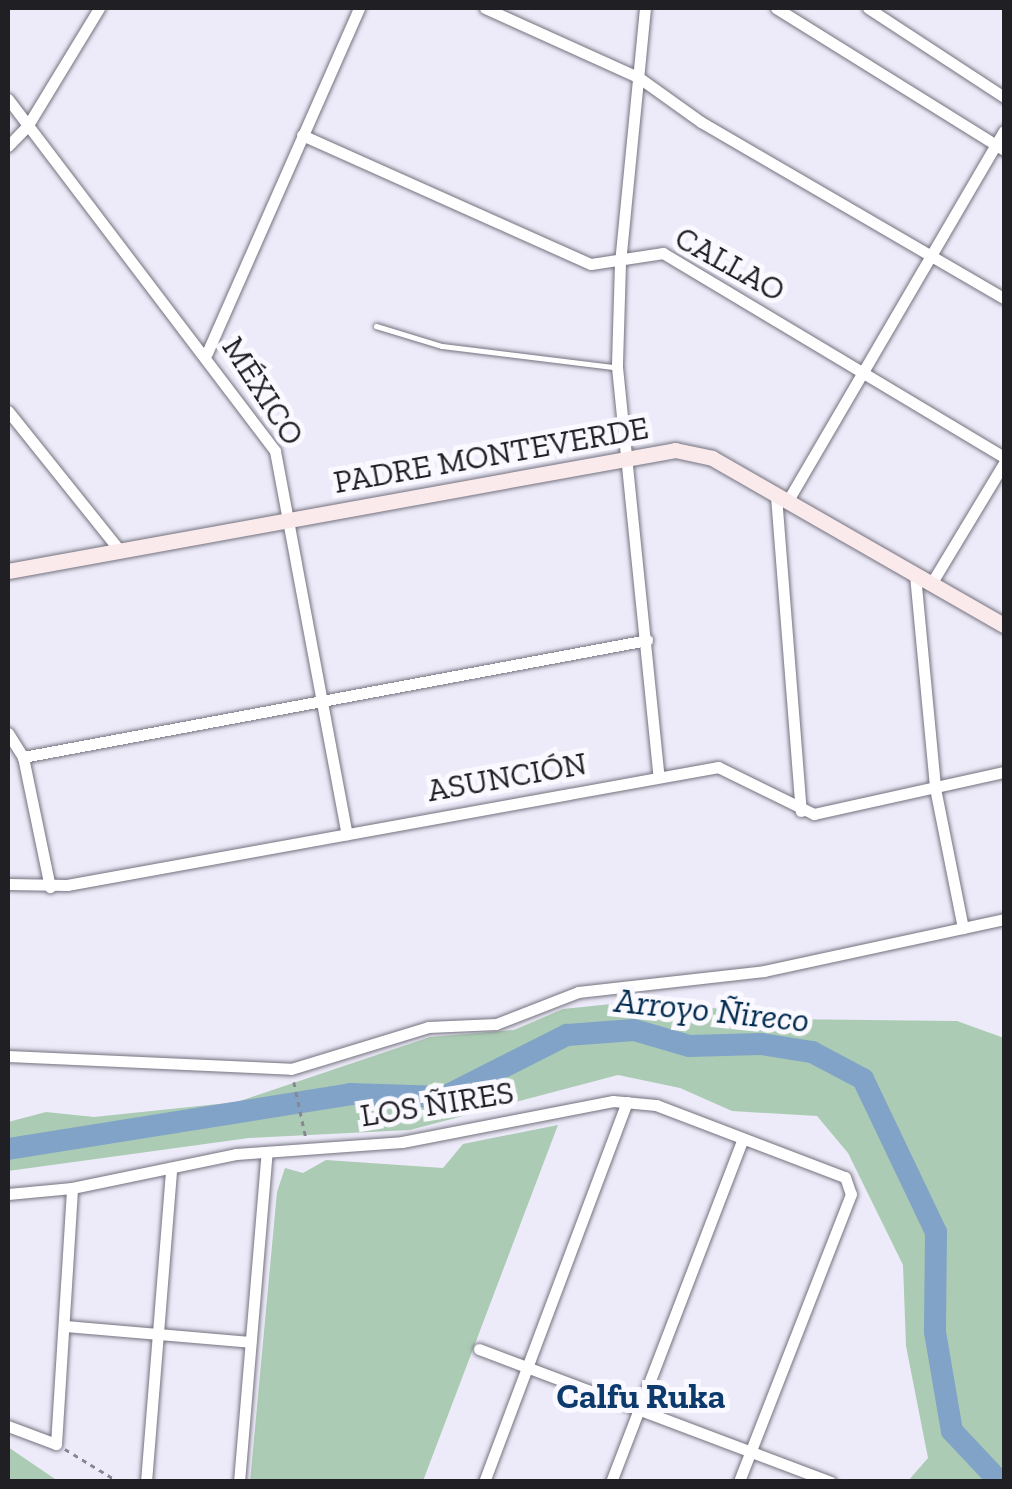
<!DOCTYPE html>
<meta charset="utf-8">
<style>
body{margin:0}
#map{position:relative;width:1012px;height:1489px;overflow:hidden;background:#edebf9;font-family:"Zilla Slab",serif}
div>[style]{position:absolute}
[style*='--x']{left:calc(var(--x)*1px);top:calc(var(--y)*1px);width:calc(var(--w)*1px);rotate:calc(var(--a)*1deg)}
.green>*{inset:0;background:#accbb4}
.river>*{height:22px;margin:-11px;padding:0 11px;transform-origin:11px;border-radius:11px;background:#80a3c7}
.path>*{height:2.5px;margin-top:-1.25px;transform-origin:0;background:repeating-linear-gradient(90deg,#888791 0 5px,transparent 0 10px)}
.roads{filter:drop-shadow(0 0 2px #74727e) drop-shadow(0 0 2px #74727e)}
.lane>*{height:5px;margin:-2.5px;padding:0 2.5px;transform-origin:2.5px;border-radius:2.5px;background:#fff}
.street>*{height:11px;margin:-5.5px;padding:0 5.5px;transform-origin:5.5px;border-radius:5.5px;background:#fff}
.secondary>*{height:15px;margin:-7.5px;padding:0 7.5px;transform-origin:7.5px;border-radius:7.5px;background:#fbeaec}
span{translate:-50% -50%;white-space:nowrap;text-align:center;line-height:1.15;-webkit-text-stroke:10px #faf9ff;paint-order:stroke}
.street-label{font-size:32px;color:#1f1f24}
.water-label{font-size:35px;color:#022b4e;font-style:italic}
.neighbourhood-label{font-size:35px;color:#0d3a6d;font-weight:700}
.frame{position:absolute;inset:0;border:10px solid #1f1f24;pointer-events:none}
</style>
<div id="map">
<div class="green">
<div style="clip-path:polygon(659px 999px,779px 1019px,957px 1021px,1004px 1038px,1004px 1481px,908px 1481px,928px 1458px,906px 1346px,903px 1265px,848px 1153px,817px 1116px,732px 1111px,680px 1088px,618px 1075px,410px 1130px,249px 1138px,8px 1171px,8px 1122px,46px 1112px,94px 1117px,237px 1102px,430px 1037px,514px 1030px,563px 1009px)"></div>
<div style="clip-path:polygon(558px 1125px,423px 1481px,250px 1482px,277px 1192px,285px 1168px,303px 1173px,326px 1160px,443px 1168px,463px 1144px)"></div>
<div style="clip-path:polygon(8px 1447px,58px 1481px,8px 1481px)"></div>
</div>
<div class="river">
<div style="--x:8;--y:1149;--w:346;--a:-9.1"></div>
<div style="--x:350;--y:1094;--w:94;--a:1.8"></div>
<div style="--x:444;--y:1097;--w:138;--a:-26.8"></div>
<div style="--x:567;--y:1035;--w:67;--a:-4.3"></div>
<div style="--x:634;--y:1030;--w:57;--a:16.2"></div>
<div style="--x:689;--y:1046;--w:73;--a:-1.6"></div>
<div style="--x:762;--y:1044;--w:51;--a:9.1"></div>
<div style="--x:812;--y:1052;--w:58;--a:27.9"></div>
<div style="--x:863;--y:1079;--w:170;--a:64.5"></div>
<div style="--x:936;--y:1232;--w:100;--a:90.6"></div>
<div style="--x:935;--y:1332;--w:100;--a:80.3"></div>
<div style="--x:952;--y:1431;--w:70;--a:46.7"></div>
</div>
<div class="path">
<div style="--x:294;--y:1082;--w:57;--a:77.9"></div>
<div style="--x:65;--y:1449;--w:63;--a:31.4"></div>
</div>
<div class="roads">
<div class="lane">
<div style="--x:376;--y:326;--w:69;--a:16.9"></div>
<div style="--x:442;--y:346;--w:172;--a:7"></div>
</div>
<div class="street">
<div style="--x:485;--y:8;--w:168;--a:24.3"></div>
<div style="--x:638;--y:77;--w:77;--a:35.5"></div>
<div style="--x:701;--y:122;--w:350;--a:30.2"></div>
<div style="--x:645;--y:8;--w:256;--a:95.6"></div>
<div style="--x:620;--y:263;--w:104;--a:91.7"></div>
<div style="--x:617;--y:367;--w:412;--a:84.2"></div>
<div style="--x:776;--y:8;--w:269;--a:31.9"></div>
<div style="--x:868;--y:8;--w:163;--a:33.2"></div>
<div style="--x:8;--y:99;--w:442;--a:52.8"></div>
<div style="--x:275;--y:451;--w:390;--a:79.4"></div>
<div style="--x:302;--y:135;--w:316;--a:24.1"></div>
<div style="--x:591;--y:264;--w:73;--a:-8.7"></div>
<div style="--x:663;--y:253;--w:397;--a:30.9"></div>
<div style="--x:8;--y:146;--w:29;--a:-46"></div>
<div style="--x:28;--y:125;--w:137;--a:-58.7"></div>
<div style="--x:207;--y:353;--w:377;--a:-66.2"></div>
<div style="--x:8;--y:411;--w:179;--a:51.3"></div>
<div style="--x:776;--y:496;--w:316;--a:85.5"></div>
<div style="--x:787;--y:502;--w:430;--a:-59.7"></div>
<div style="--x:915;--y:575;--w:214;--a:84.6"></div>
<div style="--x:935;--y:788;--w:143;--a:78.7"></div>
<div style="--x:931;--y:584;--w:141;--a:-58.9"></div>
<div style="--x:8;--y:733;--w:28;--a:58"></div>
<div style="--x:23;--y:757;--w:133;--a:78.3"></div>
<div style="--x:23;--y:757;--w:635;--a:-10.62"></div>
<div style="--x:8;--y:884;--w:59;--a:1"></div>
<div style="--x:67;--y:885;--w:662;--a:-10.27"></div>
<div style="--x:718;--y:767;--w:107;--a:26.1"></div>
<div style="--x:814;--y:814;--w:195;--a:-12.5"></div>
<div style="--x:8;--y:1056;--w:283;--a:2.6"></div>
<div style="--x:291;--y:1069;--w:143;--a:-17"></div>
<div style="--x:428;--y:1027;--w:68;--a:-2.5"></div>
<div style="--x:496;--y:1024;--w:88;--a:-21.3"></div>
<div style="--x:578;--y:992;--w:187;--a:-6.4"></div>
<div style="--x:764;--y:971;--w:246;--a:-12.2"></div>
<div style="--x:8;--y:1194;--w:64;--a:-5.4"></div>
<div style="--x:72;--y:1188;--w:167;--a:-11.7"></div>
<div style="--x:236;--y:1154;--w:166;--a:-4.1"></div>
<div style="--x:402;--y:1142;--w:215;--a:-11"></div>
<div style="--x:613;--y:1101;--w:43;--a:5.3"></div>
<div style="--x:656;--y:1105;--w:202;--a:20.9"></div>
<div style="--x:845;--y:1177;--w:18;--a:71"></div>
<div style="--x:851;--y:1194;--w:309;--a:111.3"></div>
<div style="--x:65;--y:1326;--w:186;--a:4.9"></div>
<div style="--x:479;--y:1349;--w:376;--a:20.7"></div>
<div style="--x:8;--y:1426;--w:51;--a:20.6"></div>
<div style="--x:56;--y:1444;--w:256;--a:-86.4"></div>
<div style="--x:146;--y:1482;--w:315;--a:-85.4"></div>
<div style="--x:239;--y:1482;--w:331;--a:-85.2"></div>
<div style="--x:484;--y:1482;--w:406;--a:-69.4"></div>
<div style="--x:611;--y:1482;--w:368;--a:-69"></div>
</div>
<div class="secondary">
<div style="--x:8;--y:571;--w:678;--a:-10.28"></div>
<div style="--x:675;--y:450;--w:38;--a:12"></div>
<div style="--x:712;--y:458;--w:336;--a:29.8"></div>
</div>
</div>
<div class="street-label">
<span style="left:730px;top:264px;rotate:29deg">CALLAO</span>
<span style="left:263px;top:391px;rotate:57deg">MÉXICO</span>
<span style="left:491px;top:455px;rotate:-10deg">PADRE MONTEVERDE</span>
<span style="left:507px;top:777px;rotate:-10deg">ASUNCIÓN</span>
<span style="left:437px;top:1104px;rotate:-9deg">LOS ÑIRES</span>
</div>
<div class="water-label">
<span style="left:712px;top:1010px;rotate:6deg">Arroyo Ñireco</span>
</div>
<div class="neighbourhood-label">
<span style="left:641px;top:1396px">Calfu Ruka</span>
</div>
<div class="frame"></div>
</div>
